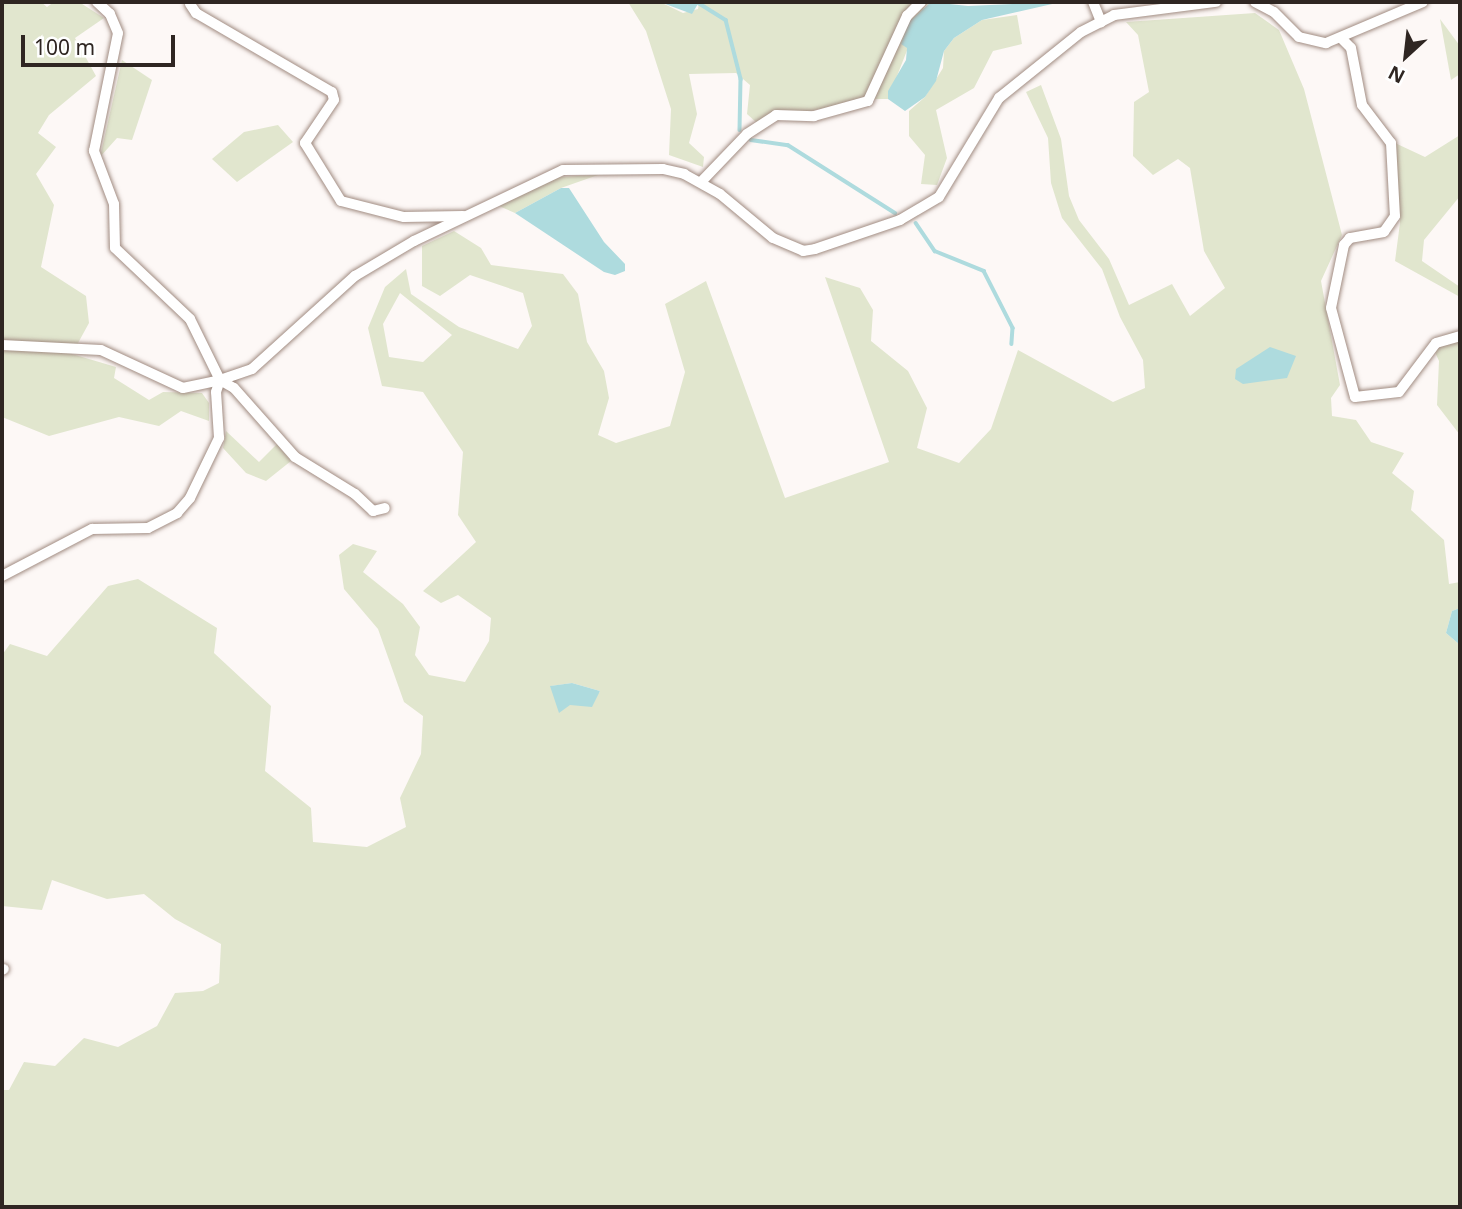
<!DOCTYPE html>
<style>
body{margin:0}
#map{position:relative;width:1462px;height:1209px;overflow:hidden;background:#fdf8f6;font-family:"Noto Sans",sans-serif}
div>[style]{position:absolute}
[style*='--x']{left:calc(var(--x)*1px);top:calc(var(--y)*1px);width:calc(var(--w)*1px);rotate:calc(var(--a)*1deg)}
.green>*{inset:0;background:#e1e6ce}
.water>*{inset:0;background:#aedbde}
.stream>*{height:3.5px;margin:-1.75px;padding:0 1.75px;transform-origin:1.75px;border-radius:1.75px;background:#aedbde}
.roads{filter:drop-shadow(0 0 2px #a18c82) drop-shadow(0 0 2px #a18c82)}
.street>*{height:10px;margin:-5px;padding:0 5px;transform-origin:5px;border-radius:5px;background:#fff}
span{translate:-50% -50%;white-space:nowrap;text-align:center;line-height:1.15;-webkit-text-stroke:5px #fff;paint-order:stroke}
.frame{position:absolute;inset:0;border:4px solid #2f2622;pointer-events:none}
.north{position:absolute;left:1371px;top:21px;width:70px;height:70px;-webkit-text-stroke:5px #fff;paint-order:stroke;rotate:207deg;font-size:19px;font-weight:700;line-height:28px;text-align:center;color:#2f2622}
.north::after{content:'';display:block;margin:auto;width:24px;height:32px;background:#2f2622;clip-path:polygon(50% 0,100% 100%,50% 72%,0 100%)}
.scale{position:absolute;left:21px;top:35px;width:154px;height:32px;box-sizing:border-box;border:4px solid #2f2622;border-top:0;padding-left:9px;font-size:21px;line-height:24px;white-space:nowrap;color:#2f2622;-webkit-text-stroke:5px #fff;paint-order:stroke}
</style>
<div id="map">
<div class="green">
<div style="clip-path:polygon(2px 2px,41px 2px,47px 7px,54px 2px,79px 2px,104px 18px,75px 38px,96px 76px,49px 115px,38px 133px,56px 147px,36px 174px,54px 205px,41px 267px,86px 296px,89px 323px,72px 354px,116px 367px,114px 378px,149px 400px,163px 392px,202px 393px,209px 403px,209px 421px,181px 411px,159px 426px,119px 417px,49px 436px,2px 417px)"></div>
<div style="clip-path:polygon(628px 2px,660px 2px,683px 13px,698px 9px,699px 2px,931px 2px,924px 7px,888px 99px,864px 99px,757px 123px,747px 114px,750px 85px,736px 73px,689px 74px,697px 114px,689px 143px,704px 157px,703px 167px,669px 155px,671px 109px,646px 31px)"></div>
<div style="clip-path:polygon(evenodd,1255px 13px,1279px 30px,1304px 89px,1342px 235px,1321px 281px,1340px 385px,1331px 398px,1332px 416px,1356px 420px,1371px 442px,1404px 453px,1392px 473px,1414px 491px,1411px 510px,1444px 540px,1449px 584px,1460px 582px,1460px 608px,1452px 611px,1446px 633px,1460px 645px,1460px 1207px,2px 1207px,2px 1090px,9px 1090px,24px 1062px,55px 1066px,84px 1038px,118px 1047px,157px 1026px,175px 993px,203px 991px,219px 983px,221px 944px,175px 919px,144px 894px,107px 899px,52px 880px,42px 910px,2px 906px,2px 655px,10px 644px,47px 656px,108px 586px,138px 579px,217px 628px,214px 653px,271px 706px,265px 771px,311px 808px,313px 842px,367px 847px,406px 827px,400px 798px,421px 754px,423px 716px,404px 702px,378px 629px,344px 589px,339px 555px,353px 544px,377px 551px,363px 572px,403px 604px,420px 627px,415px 655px,429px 675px,465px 682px,489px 641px,491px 618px,458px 595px,441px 603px,423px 591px,476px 542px,458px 515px,463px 452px,423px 392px,382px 386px,368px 328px,385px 287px,406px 269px,411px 294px,459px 327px,518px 349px,532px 326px,523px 293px,470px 275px,440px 296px,422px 286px,422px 246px,454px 231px,481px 248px,491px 265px,563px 274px,578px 294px,587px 342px,604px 371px,609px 398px,598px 435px,616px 443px,670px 426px,685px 372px,665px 304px,706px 281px,785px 498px,889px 462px,825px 277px,860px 288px,873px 310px,871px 341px,908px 371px,927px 408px,917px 448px,959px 463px,991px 429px,1018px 350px,1113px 402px,1145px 388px,1143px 360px,1120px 317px,1102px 269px,1062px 218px,1051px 183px,1048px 138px,1026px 92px,1041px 85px,1061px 139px,1069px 196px,1079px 220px,1109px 259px,1129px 305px,1172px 284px,1190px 316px,1225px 288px,1204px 251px,1190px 168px,1178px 159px,1153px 175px,1133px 156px,1134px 102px,1149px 92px,1138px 35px,1126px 22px,1255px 13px,400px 293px,452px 335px,423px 362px,389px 357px,383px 324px,400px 293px,1255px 13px,572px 683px,600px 691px,600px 692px,570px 705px,551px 686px,572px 683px)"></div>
<div style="clip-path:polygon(1017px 15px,1022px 44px,993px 51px,974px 88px,936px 110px,947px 158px,937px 185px,921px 184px,925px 155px,909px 136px,909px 111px,925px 97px,943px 68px,944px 51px,954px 38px,982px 20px)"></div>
<div style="clip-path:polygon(1440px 19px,1460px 46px,1460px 74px,1451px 80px)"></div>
<div style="clip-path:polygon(122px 60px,152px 80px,132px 140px,117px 138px,100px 157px)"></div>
<div style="clip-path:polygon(278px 125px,293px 142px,237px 182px,212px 159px,244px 132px)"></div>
<div style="clip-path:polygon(1460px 135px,1460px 196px,1424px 240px,1422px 261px,1460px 287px,1460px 297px,1395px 261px,1400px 223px,1395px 143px,1425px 157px)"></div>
<div style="clip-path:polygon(598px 175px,561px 188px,515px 213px,499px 206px,556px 177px)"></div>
<div style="clip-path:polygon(1453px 332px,1460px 332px,1460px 435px,1437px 405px,1439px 361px,1430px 341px)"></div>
<div style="clip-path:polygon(226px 431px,259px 462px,277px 444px,291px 461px,266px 481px,246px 473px,223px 448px)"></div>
</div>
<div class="water">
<div style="clip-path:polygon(660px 2px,699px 2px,692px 14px)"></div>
<div style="clip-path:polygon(931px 2px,968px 6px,1061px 2px,982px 20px,954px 38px,944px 51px,936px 81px,925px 97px,905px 111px,888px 99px,888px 91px,906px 60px,907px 48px,901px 44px,909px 22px)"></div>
<div style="clip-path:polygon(561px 188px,569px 188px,604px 242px,625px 264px,625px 271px,615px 275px,604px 272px,515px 213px)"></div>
<div style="clip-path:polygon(1270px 347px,1296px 356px,1287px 378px,1243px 384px,1235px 379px,1236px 369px)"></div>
<div style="clip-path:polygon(1460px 608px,1460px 645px,1446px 633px,1452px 611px)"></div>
<div style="clip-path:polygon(572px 683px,600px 691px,592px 707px,570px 705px,559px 713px,550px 686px)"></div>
</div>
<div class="stream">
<div style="--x:697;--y:2;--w:34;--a:32"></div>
<div style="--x:726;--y:20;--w:61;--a:75.7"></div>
<div style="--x:741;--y:79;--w:51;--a:91.1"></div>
<div style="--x:751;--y:140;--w:37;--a:8"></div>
<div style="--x:788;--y:145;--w:127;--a:32.4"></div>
<div style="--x:916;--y:223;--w:34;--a:56"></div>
<div style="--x:935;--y:251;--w:53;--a:22.2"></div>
<div style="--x:984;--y:271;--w:64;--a:63"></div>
<div style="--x:1013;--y:328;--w:16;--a:94"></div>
</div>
<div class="roads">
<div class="street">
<div style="--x:1093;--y:2;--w:22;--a:68"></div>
<div style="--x:1255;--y:2;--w:21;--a:28"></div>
<div style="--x:1274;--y:12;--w:35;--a:45"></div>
<div style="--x:1299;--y:37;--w:28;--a:13"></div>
<div style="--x:1326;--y:43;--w:105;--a:-22.9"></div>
<div style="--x:190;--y:4;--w:11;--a:56"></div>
<div style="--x:196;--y:13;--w:157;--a:30.2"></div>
<div style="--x:332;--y:92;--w:8;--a:76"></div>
<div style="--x:334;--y:100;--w:52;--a:124"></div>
<div style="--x:305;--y:143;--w:68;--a:58.2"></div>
<div style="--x:341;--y:201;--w:65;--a:14.3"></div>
<div style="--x:404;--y:217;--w:59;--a:-1"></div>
<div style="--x:1343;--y:40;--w:11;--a:45"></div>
<div style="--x:1351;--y:48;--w:58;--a:79.1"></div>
<div style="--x:1362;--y:105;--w:48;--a:52.7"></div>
<div style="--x:1391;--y:143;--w:73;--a:86.9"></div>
<div style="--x:1395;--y:216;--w:19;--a:125"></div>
<div style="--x:1384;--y:232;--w:35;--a:170"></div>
<div style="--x:1350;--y:238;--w:9;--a:131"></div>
<div style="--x:1344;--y:245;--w:64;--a:101.7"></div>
<div style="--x:1331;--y:308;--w:92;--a:74.9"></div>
<div style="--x:1355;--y:397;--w:44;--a:-6.5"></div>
<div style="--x:1399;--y:392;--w:61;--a:-52.9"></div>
<div style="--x:1436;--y:343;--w:25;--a:-16"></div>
<div style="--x:701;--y:182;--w:66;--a:-46.2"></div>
<div style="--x:747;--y:134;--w:35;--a:-33"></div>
<div style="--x:776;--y:115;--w:38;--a:2"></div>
<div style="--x:814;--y:116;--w:56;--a:-15.5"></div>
<div style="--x:868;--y:101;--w:94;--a:-65.4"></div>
<div style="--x:907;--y:16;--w:20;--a:-45"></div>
<div style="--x:2;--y:345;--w:99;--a:2.9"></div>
<div style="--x:101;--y:350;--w:90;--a:24.9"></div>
<div style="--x:183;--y:388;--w:38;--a:-12"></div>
<div style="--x:220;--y:380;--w:34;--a:-19"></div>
<div style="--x:252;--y:369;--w:139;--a:-42.1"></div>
<div style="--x:355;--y:276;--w:69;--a:-30.7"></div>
<div style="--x:414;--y:241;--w:165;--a:-25.5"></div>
<div style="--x:563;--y:170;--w:100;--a:-0.6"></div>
<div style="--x:663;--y:169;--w:22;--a:13"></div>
<div style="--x:684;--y:174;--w:41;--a:29.1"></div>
<div style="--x:720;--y:194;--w:69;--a:39.7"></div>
<div style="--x:773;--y:238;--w:33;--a:23"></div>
<div style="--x:803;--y:251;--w:12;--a:-9"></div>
<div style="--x:815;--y:249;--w:90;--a:-18.8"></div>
<div style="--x:900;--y:220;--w:45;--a:-30.5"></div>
<div style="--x:939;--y:197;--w:116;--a:-58.8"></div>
<div style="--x:999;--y:98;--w:105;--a:-38.8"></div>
<div style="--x:1081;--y:32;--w:37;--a:-27"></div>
<div style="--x:1114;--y:15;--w:103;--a:-7.3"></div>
<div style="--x:220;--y:380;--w:16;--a:30"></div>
<div style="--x:234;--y:388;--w:92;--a:48.5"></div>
<div style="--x:295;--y:457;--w:70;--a:31.7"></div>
<div style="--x:355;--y:494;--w:25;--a:43"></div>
<div style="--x:373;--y:511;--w:12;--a:-14"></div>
<div style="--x:2;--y:576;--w:102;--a:-27.6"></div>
<div style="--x:92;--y:529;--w:56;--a:-1"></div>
<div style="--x:148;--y:528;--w:33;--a:-27"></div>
<div style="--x:177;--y:513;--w:20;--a:-49"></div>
<div style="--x:190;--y:498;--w:67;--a:-64.2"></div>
<div style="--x:219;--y:438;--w:46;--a:-93.7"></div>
<div style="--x:216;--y:392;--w:13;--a:-72"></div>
<div style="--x:220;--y:380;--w:68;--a:-116.2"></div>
<div style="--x:190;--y:319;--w:103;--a:-136.6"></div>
<div style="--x:115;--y:248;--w:44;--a:-91.3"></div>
<div style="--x:114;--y:204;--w:57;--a:-110.7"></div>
<div style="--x:94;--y:151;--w:120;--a:-78.5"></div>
<div style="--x:118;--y:33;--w:21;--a:-113"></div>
<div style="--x:110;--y:14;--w:18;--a:-137"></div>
<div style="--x:2;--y:970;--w:2;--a:-27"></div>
</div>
</div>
<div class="frame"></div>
<div class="north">N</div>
<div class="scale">100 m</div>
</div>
